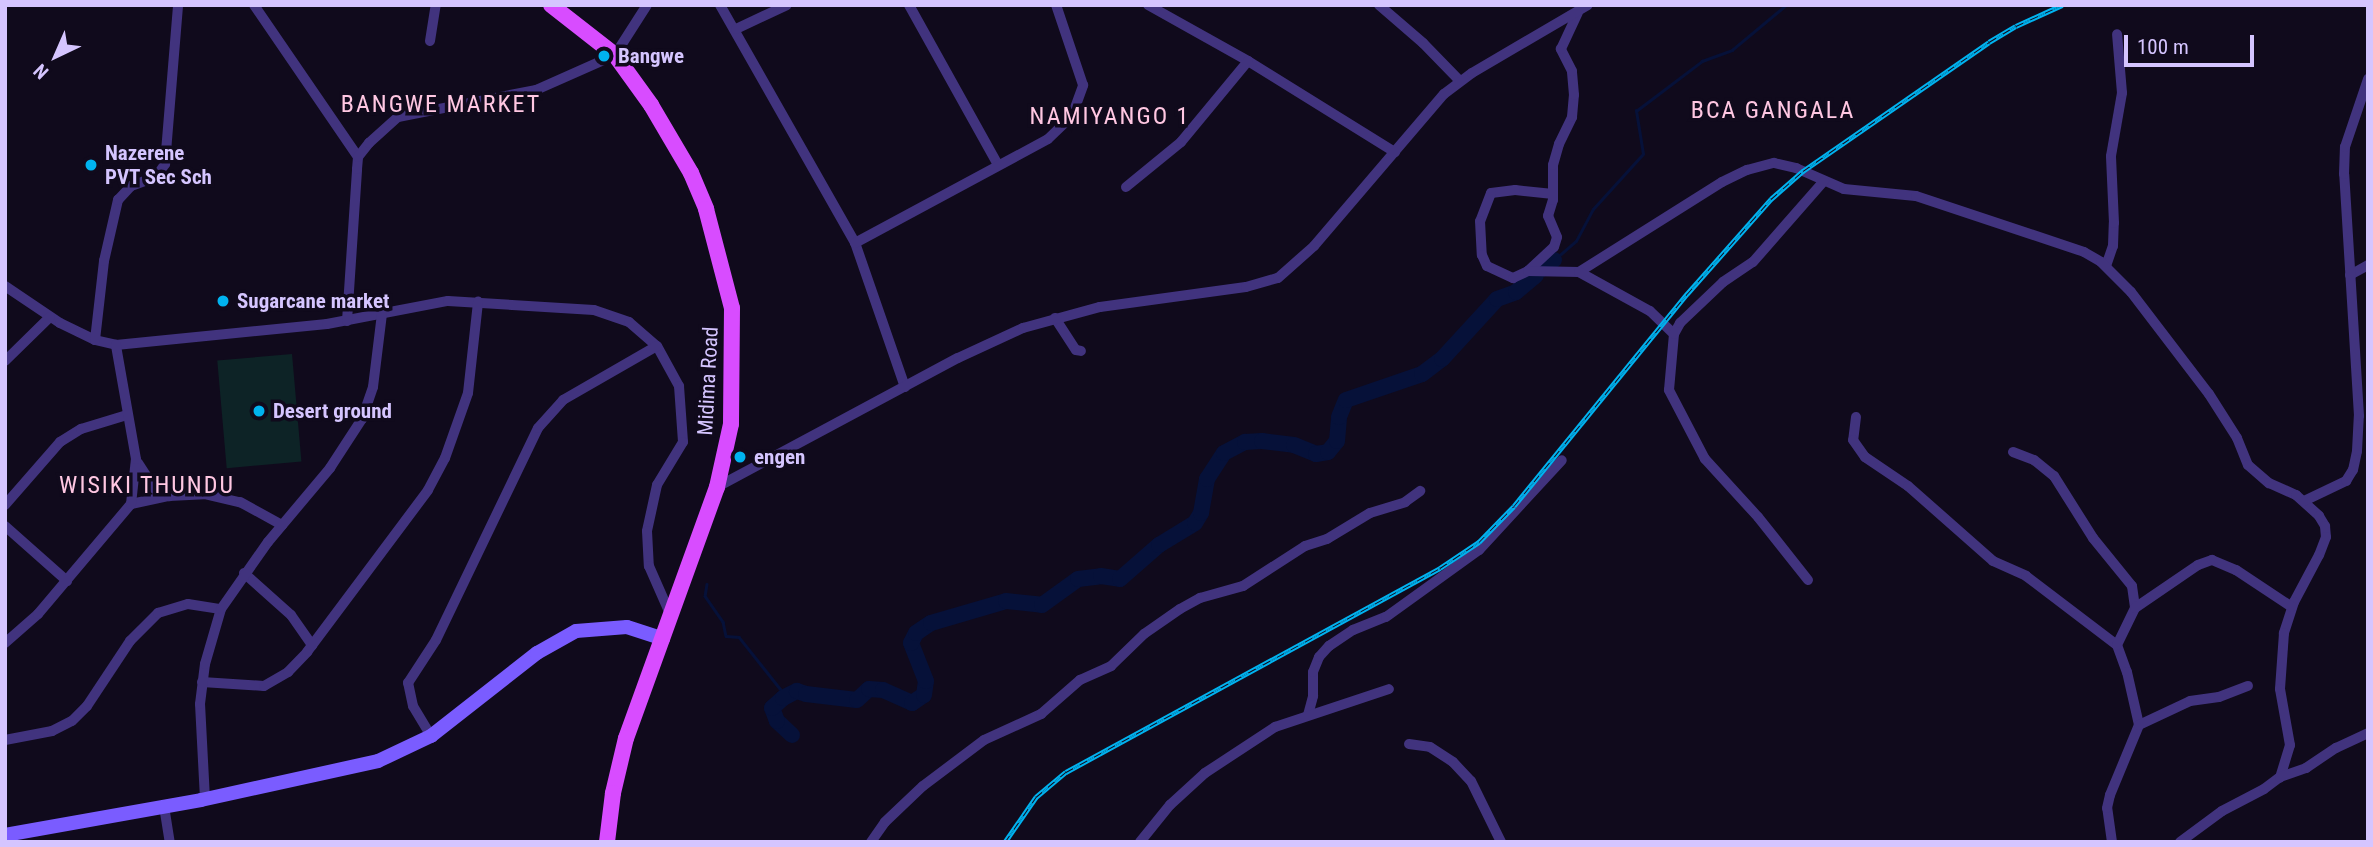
<!DOCTYPE html>
<style>
body{margin:0}
#map{position:relative;width:2373px;height:847px;overflow:hidden;background:#100a1c;font-family:"Roboto Condensed",sans-serif}
div>[style]{position:absolute}
[style*='--x']{left:calc(var(--x)*1px);top:calc(var(--y)*1px);width:calc(var(--w)*1px);rotate:calc(var(--a)*1deg)}
.green>*{inset:0;background:#0d2326;transform-origin:0 0}
.stream>*{height:2.5px;margin:-1.25px;padding:0 1.25px;transform-origin:1.25px;border-radius:1.25px;background:#061139}
.river>*{height:16px;margin:-8px;padding:0 8px;transform-origin:8px;border-radius:8px;background:#061139}
.street>*{height:10px;margin:-5px;padding:0 5px;transform-origin:5px;border-radius:5px;background:#41337e}
.secondary>*{height:14px;margin:-7px;padding:0 7px;transform-origin:7px;border-radius:7px;background:#7a5cff}
.primary>*{height:16px;margin:-8px;padding:0 8px;transform-origin:8px;border-radius:8px;background:#d84cff}
.rail>*{height:5px;margin-top:-2.5px;transform-origin:0;background:repeating-linear-gradient(90deg,#100a1c 0 8px,#00b3f0 0 16px);box-sizing:border-box;border-block:2px solid #00b3f0}
.dots>*{width:19px;height:19px;translate:-50% -50%;box-sizing:border-box;border:4px solid #100a1c;border-radius:50%}
span{translate:-50% -50%;white-space:nowrap;text-align:center;line-height:1.15;-webkit-text-stroke:7px #100a1c;paint-order:stroke}
.poi-label{font-size:21px;color:#d5c5ff;font-weight:700}
.left{translate:0 -50%;text-align:left}
.street-label{font-size:21px;color:#d5c5ff}
.quarter-label{font-size:24px;color:#ffc7e2;letter-spacing:2px}
.frame{position:absolute;inset:0;border:7px solid #d5c5ff;pointer-events:none}
.north{position:absolute;left:21px;top:21px;width:70px;height:70px;-webkit-text-stroke:5px #100a1c;paint-order:stroke;rotate:224deg;font-size:19px;font-weight:700;line-height:28px;text-align:center;color:#d5c5ff}
.north::after{content:'';display:block;margin:auto;width:24px;height:32px;background:#d5c5ff;clip-path:polygon(50% 0,100% 100%,50% 72%,0 100%)}
.scale{position:absolute;left:2124px;top:35px;width:130px;height:32px;box-sizing:border-box;border:4px solid #d5c5ff;border-top:0;padding-left:9px;font-size:21px;line-height:24px;white-space:nowrap;color:#d5c5ff;-webkit-text-stroke:5px #100a1c;paint-order:stroke}
</style>
<div id="map">
<div class="green">
<div style="left:292px;top:354px;width:108px;height:75px;rotate:85deg"></div>
</div>
<div class="stream">
<div style="--x:1554;--y:260;--w:29;--a:-41"></div>
<div style="--x:1576;--y:241;--w:36;--a:-62"></div>
<div style="--x:1593;--y:209;--w:74;--a:-47.7"></div>
<div style="--x:1643;--y:154;--w:44;--a:-99.2"></div>
<div style="--x:1636;--y:111;--w:83;--a:-37.1"></div>
<div style="--x:1702;--y:61;--w:32;--a:-20"></div>
<div style="--x:1732;--y:50;--w:70;--a:-39.8"></div>
<div style="--x:707;--y:584;--w:12;--a:99"></div>
<div style="--x:705;--y:596;--w:32;--a:55"></div>
<div style="--x:723;--y:622;--w:14;--a:78"></div>
<div style="--x:726;--y:636;--w:13;--a:4"></div>
<div style="--x:739;--y:637;--w:75;--a:51.5"></div>
</div>
<div class="river">
<div style="--x:1542;--y:269;--w:15;--a:-37"></div>
<div style="--x:792;--y:735;--w:21;--a:-137"></div>
<div style="--x:777;--y:721;--w:14;--a:-111"></div>
<div style="--x:772;--y:708;--w:15;--a:-42"></div>
<div style="--x:783;--y:698;--w:16;--a:-27"></div>
<div style="--x:797;--y:691;--w:9;--a:18"></div>
<div style="--x:806;--y:694;--w:51;--a:6.7"></div>
<div style="--x:857;--y:700;--w:16;--a:-43"></div>
<div style="--x:869;--y:689;--w:14;--a:4"></div>
<div style="--x:883;--y:690;--w:32;--a:24"></div>
<div style="--x:912;--y:703;--w:14;--a:-34"></div>
<div style="--x:924;--y:695;--w:14;--a:-82"></div>
<div style="--x:926;--y:681;--w:41;--a:-111.5"></div>
<div style="--x:911;--y:643;--w:11;--a:-63"></div>
<div style="--x:916;--y:633;--w:18;--a:-34"></div>
<div style="--x:931;--y:623;--w:78;--a:-16.3"></div>
<div style="--x:1006;--y:601;--w:36;--a:6"></div>
<div style="--x:1042;--y:605;--w:44;--a:-35.8"></div>
<div style="--x:1078;--y:579;--w:23;--a:-7"></div>
<div style="--x:1101;--y:576;--w:19;--a:9"></div>
<div style="--x:1120;--y:579;--w:52;--a:-41.1"></div>
<div style="--x:1159;--y:545;--w:42;--a:-31.4"></div>
<div style="--x:1195;--y:523;--w:12;--a:-59"></div>
<div style="--x:1201;--y:513;--w:35;--a:-80"></div>
<div style="--x:1207;--y:479;--w:31;--a:-57"></div>
<div style="--x:1224;--y:453;--w:24;--a:-28"></div>
<div style="--x:1245;--y:442;--w:17;--a:-3"></div>
<div style="--x:1262;--y:441;--w:32;--a:7"></div>
<div style="--x:1294;--y:445;--w:24;--a:22"></div>
<div style="--x:1316;--y:454;--w:12;--a:-9"></div>
<div style="--x:1328;--y:452;--w:14;--a:-51"></div>
<div style="--x:1337;--y:441;--w:24;--a:-85"></div>
<div style="--x:1339;--y:417;--w:18;--a:-68"></div>
<div style="--x:1346;--y:400;--w:80;--a:-18.9"></div>
<div style="--x:1422;--y:374;--w:25;--a:-37"></div>
<div style="--x:1442;--y:359;--w:81;--a:-47.5"></div>
<div style="--x:1497;--y:299;--w:20;--a:-20"></div>
<div style="--x:1516;--y:292;--w:26;--a:-40"></div>
</div>
<div class="street">
<div style="--x:254;--y:5;--w:184;--a:55.6"></div>
<div style="--x:720;--y:5;--w:274;--a:60.4"></div>
<div style="--x:909;--y:5;--w:183;--a:60.9"></div>
<div style="--x:1148;--y:5;--w:115;--a:29.2"></div>
<div style="--x:1248;--y:61;--w:173;--a:31.8"></div>
<div style="--x:1379;--y:5;--w:58;--a:40.8"></div>
<div style="--x:1423;--y:43;--w:53;--a:45.8"></div>
<div style="--x:736;--y:29;--w:56;--a:-25.2"></div>
<div style="--x:430;--y:41;--w:36;--a:-81"></div>
<div style="--x:1126;--y:187;--w:71;--a:-39.3"></div>
<div style="--x:1181;--y:142;--w:105;--a:-50.4"></div>
<div style="--x:1553;--y:194;--w:38;--a:-174"></div>
<div style="--x:1515;--y:190;--w:24;--a:173"></div>
<div style="--x:1491;--y:193;--w:30;--a:111"></div>
<div style="--x:1480;--y:221;--w:34;--a:87"></div>
<div style="--x:1482;--y:255;--w:12;--a:66"></div>
<div style="--x:1487;--y:266;--w:29;--a:25"></div>
<div style="--x:1513;--y:278;--w:17;--a:-25"></div>
<div style="--x:1528;--y:271;--w:35;--a:-43"></div>
<div style="--x:1554;--y:247;--w:10;--a:-73"></div>
<div style="--x:1557;--y:237;--w:23;--a:-113"></div>
<div style="--x:1548;--y:216;--w:17;--a:-73"></div>
<div style="--x:1553;--y:200;--w:35;--a:-90"></div>
<div style="--x:1553;--y:165;--w:22;--a:-74"></div>
<div style="--x:1559;--y:144;--w:30;--a:-64"></div>
<div style="--x:1572;--y:117;--w:22;--a:-85"></div>
<div style="--x:1574;--y:95;--w:24;--a:-95"></div>
<div style="--x:1572;--y:71;--w:25;--a:-117"></div>
<div style="--x:1561;--y:49;--w:40;--a:-65"></div>
<div style="--x:2106;--y:266;--w:21;--a:-71"></div>
<div style="--x:2113;--y:246;--w:23;--a:-88"></div>
<div style="--x:2114;--y:223;--w:67;--a:-92.6"></div>
<div style="--x:2111;--y:156;--w:64;--a:-80.1"></div>
<div style="--x:2122;--y:93;--w:59;--a:-94.8"></div>
<div style="--x:1528;--y:271;--w:51;--a:1.1"></div>
<div style="--x:1579;--y:272;--w:169;--a:-32.2"></div>
<div style="--x:1722;--y:182;--w:28;--a:-26"></div>
<div style="--x:1747;--y:170;--w:28;--a:-15"></div>
<div style="--x:1774;--y:163;--w:23;--a:13"></div>
<div style="--x:1796;--y:168;--w:52;--a:23.6"></div>
<div style="--x:1844;--y:189;--w:72;--a:5.6"></div>
<div style="--x:1916;--y:196;--w:177;--a:18.4"></div>
<div style="--x:2084;--y:252;--w:20;--a:30"></div>
<div style="--x:2101;--y:262;--w:42;--a:45"></div>
<div style="--x:2131;--y:292;--w:128;--a:52.6"></div>
<div style="--x:2209;--y:394;--w:52;--a:57.5"></div>
<div style="--x:2237;--y:438;--w:29;--a:68"></div>
<div style="--x:2248;--y:465;--w:28;--a:41"></div>
<div style="--x:2269;--y:483;--w:30;--a:24"></div>
<div style="--x:2296;--y:495;--w:31;--a:42"></div>
<div style="--x:2319;--y:516;--w:12;--a:59"></div>
<div style="--x:2325;--y:526;--w:11;--a:85"></div>
<div style="--x:2326;--y:537;--w:19;--a:111"></div>
<div style="--x:2319;--y:555;--w:53;--a:118"></div>
<div style="--x:2294;--y:602;--w:33;--a:108"></div>
<div style="--x:2284;--y:633;--w:56;--a:94.1"></div>
<div style="--x:2280;--y:689;--w:57;--a:79.9"></div>
<div style="--x:2290;--y:745;--w:34;--a:107"></div>
<div style="--x:1579;--y:272;--w:81;--a:28.8"></div>
<div style="--x:1650;--y:311;--w:33;--a:44"></div>
<div style="--x:2350;--y:275;--w:21;--a:-29"></div>
<div style="--x:5;--y:286;--w:66;--a:33.9"></div>
<div style="--x:60;--y:323;--w:39;--a:26"></div>
<div style="--x:95;--y:340;--w:22;--a:13"></div>
<div style="--x:116;--y:345;--w:212;--a:-5.7"></div>
<div style="--x:327;--y:324;--w:123;--a:-10.8"></div>
<div style="--x:448;--y:301;--w:146;--a:3.5"></div>
<div style="--x:594;--y:310;--w:37;--a:19"></div>
<div style="--x:629;--y:322;--w:37;--a:41"></div>
<div style="--x:657;--y:346;--w:46;--a:61.2"></div>
<div style="--x:679;--y:386;--w:56;--a:85.9"></div>
<div style="--x:683;--y:442;--w:50;--a:121.2"></div>
<div style="--x:657;--y:485;--w:47;--a:102.3"></div>
<div style="--x:647;--y:531;--w:35;--a:87"></div>
<div style="--x:649;--y:566;--w:55;--a:66.3"></div>
<div style="--x:1055;--y:318;--w:38;--a:57"></div>
<div style="--x:1076;--y:350;--w:5;--a:11"></div>
<div style="--x:347;--y:321;--w:152;--a:-86.2"></div>
<div style="--x:357;--y:169;--w:12;--a:-85"></div>
<div style="--x:358;--y:157;--w:18;--a:-52"></div>
<div style="--x:369;--y:143;--w:39;--a:-42"></div>
<div style="--x:398;--y:117;--w:141;--a:-11.1"></div>
<div style="--x:536;--y:90;--w:86;--a:-23.9"></div>
<div style="--x:615;--y:55;--w:59;--a:-57.4"></div>
<div style="--x:95;--y:340;--w:80;--a:-83.5"></div>
<div style="--x:104;--y:261;--w:63;--a:-77.1"></div>
<div style="--x:118;--y:200;--w:19;--a:-47"></div>
<div style="--x:131;--y:186;--w:27;--a:-20"></div>
<div style="--x:156;--y:177;--w:16;--a:-55"></div>
<div style="--x:165;--y:164;--w:160;--a:-85.3"></div>
<div style="--x:5;--y:361;--w:63;--a:-44.4"></div>
<div style="--x:905;--y:387;--w:152;--a:-109.1"></div>
<div style="--x:855;--y:243;--w:219;--a:-28.3"></div>
<div style="--x:1048;--y:139;--w:33;--a:-44"></div>
<div style="--x:1072;--y:116;--w:33;--a:-70"></div>
<div style="--x:1083;--y:85;--w:84;--a:-108.6"></div>
<div style="--x:1856;--y:417;--w:23;--a:97"></div>
<div style="--x:1853;--y:440;--w:21;--a:55"></div>
<div style="--x:1865;--y:457;--w:52;--a:34"></div>
<div style="--x:1908;--y:486;--w:113;--a:41.4"></div>
<div style="--x:1993;--y:561;--w:36;--a:24"></div>
<div style="--x:2026;--y:576;--w:114;--a:37.2"></div>
<div style="--x:2117;--y:645;--w:29;--a:70"></div>
<div style="--x:2127;--y:672;--w:54;--a:77.2"></div>
<div style="--x:2013;--y:452;--w:22;--a:21"></div>
<div style="--x:2034;--y:460;--w:26;--a:39"></div>
<div style="--x:2054;--y:476;--w:73;--a:57.8"></div>
<div style="--x:2093;--y:538;--w:62;--a:50.9"></div>
<div style="--x:2132;--y:586;--w:22;--a:82"></div>
<div style="--x:2135;--y:608;--w:41;--a:115.9"></div>
<div style="--x:138;--y:463;--w:31;--a:57"></div>
<div style="--x:155;--y:489;--w:16;--a:27"></div>
<div style="--x:717;--y:487;--w:273;--a:-28.2"></div>
<div style="--x:958;--y:358;--w:72;--a:-24.8"></div>
<div style="--x:1023;--y:328;--w:80;--a:-15.3"></div>
<div style="--x:1100;--y:307;--w:147;--a:-7.8"></div>
<div style="--x:1246;--y:287;--w:33;--a:-16"></div>
<div style="--x:1278;--y:278;--w:48;--a:-41.6"></div>
<div style="--x:1314;--y:246;--w:200;--a:-49.5"></div>
<div style="--x:1444;--y:94;--w:35;--a:-37"></div>
<div style="--x:1472;--y:73;--w:134;--a:-30.4"></div>
<div style="--x:2304;--y:501;--w:47;--a:-25.5"></div>
<div style="--x:2346;--y:481;--w:13;--a:-58"></div>
<div style="--x:2353;--y:470;--w:19;--a:-78"></div>
<div style="--x:2357;--y:451;--w:35;--a:-87"></div>
<div style="--x:2359;--y:416;--w:242;--a:-93.5"></div>
<div style="--x:2344;--y:174;--w:27;--a:-88"></div>
<div style="--x:2345;--y:147;--w:72;--a:-71.3"></div>
<div style="--x:131;--y:504;--w:39;--a:-12"></div>
<div style="--x:169;--y:496;--w:35;--a:-3"></div>
<div style="--x:204;--y:494;--w:37;--a:13"></div>
<div style="--x:240;--y:502;--w:48;--a:28.7"></div>
<div style="--x:5;--y:505;--w:84;--a:-48.9"></div>
<div style="--x:60;--y:442;--w:25;--a:-32"></div>
<div style="--x:81;--y:429;--w:48;--a:-16.9"></div>
<div style="--x:5;--y:526;--w:83;--a:41.6"></div>
<div style="--x:244;--y:573;--w:63;--a:41.8"></div>
<div style="--x:291;--y:615;--w:37;--a:55"></div>
<div style="--x:1808;--y:580;--w:80;--a:-128.4"></div>
<div style="--x:1758;--y:517;--w:79;--a:-132.4"></div>
<div style="--x:1705;--y:459;--w:78;--a:-117.6"></div>
<div style="--x:1669;--y:390;--w:56;--a:-84.9"></div>
<div style="--x:1674;--y:334;--w:13;--a:-61"></div>
<div style="--x:1680;--y:323;--w:59;--a:-43.6"></div>
<div style="--x:1723;--y:282;--w:36;--a:-34"></div>
<div style="--x:1753;--y:262;--w:108;--a:-48.8"></div>
<div style="--x:2135;--y:608;--w:76;--a:-34.3"></div>
<div style="--x:2198;--y:565;--w:15;--a:-20"></div>
<div style="--x:2212;--y:560;--w:26;--a:23"></div>
<div style="--x:2236;--y:570;--w:67;--a:33.5"></div>
<div style="--x:5;--y:643;--w:44;--a:-41.3"></div>
<div style="--x:38;--y:614;--w:144;--a:-49.8"></div>
<div style="--x:131;--y:504;--w:45;--a:-83.7"></div>
<div style="--x:136;--y:459;--w:116;--a:-100"></div>
<div style="--x:202;--y:682;--w:62;--a:3.7"></div>
<div style="--x:264;--y:686;--w:28;--a:-30"></div>
<div style="--x:288;--y:672;--w:28;--a:-46"></div>
<div style="--x:307;--y:652;--w:202;--a:-53.2"></div>
<div style="--x:428;--y:490;--w:36;--a:-62"></div>
<div style="--x:445;--y:458;--w:69;--a:-70.5"></div>
<div style="--x:468;--y:393;--w:92;--a:-83.7"></div>
<div style="--x:1308;--y:715;--w:20;--a:-75"></div>
<div style="--x:1313;--y:696;--w:24;--a:-90"></div>
<div style="--x:1313;--y:672;--w:16;--a:-68"></div>
<div style="--x:1319;--y:657;--w:15;--a:-48"></div>
<div style="--x:1329;--y:646;--w:29;--a:-34"></div>
<div style="--x:1353;--y:630;--w:35;--a:-22"></div>
<div style="--x:1386;--y:617;--w:115;--a:-35.8"></div>
<div style="--x:1479;--y:550;--w:122;--a:-47.3"></div>
<div style="--x:431;--y:736;--w:35;--a:-121"></div>
<div style="--x:413;--y:706;--w:24;--a:-102"></div>
<div style="--x:408;--y:683;--w:51;--a:-56.9"></div>
<div style="--x:436;--y:640;--w:235;--a:-64.3"></div>
<div style="--x:538;--y:428;--w:38;--a:-48"></div>
<div style="--x:563;--y:400;--w:108;--a:-29.9"></div>
<div style="--x:5;--y:740;--w:48;--a:-10.8"></div>
<div style="--x:52;--y:731;--w:22;--a:-27"></div>
<div style="--x:72;--y:721;--w:21;--a:-45"></div>
<div style="--x:87;--y:706;--w:78;--a:-56.5"></div>
<div style="--x:130;--y:641;--w:40;--a:-45"></div>
<div style="--x:158;--y:613;--w:31;--a:-17"></div>
<div style="--x:188;--y:604;--w:33;--a:9"></div>
<div style="--x:1409;--y:744;--w:21;--a:8"></div>
<div style="--x:1430;--y:747;--w:27;--a:33"></div>
<div style="--x:1453;--y:762;--w:26;--a:47"></div>
<div style="--x:1471;--y:781;--w:68;--a:63.8"></div>
<div style="--x:205;--y:799;--w:95;--a:-93"></div>
<div style="--x:200;--y:704;--w:40;--a:-82.9"></div>
<div style="--x:205;--y:664;--w:57;--a:-73.8"></div>
<div style="--x:221;--y:609;--w:82;--a:-55"></div>
<div style="--x:268;--y:542;--w:97;--a:-50"></div>
<div style="--x:330;--y:468;--w:59;--a:-56.9"></div>
<div style="--x:362;--y:419;--w:34;--a:-71"></div>
<div style="--x:373;--y:387;--w:74;--a:-83"></div>
<div style="--x:164;--y:806;--w:36;--a:81"></div>
<div style="--x:871;--y:842;--w:24;--a:-55"></div>
<div style="--x:885;--y:822;--w:52;--a:-43.5"></div>
<div style="--x:923;--y:786;--w:76;--a:-37"></div>
<div style="--x:984;--y:740;--w:63;--a:-24.5"></div>
<div style="--x:1041;--y:714;--w:52;--a:-41.1"></div>
<div style="--x:1080;--y:680;--w:34;--a:-24"></div>
<div style="--x:1111;--y:666;--w:46;--a:-44.1"></div>
<div style="--x:1144;--y:634;--w:44;--a:-34.8"></div>
<div style="--x:1180;--y:609;--w:23;--a:-29"></div>
<div style="--x:1200;--y:598;--w:45;--a:-15.6"></div>
<div style="--x:1243;--y:586;--w:74;--a:-32.8"></div>
<div style="--x:1305;--y:546;--w:23;--a:-18"></div>
<div style="--x:1327;--y:539;--w:50;--a:-31.2"></div>
<div style="--x:1370;--y:513;--w:37;--a:-17"></div>
<div style="--x:1405;--y:502;--w:19;--a:-36"></div>
<div style="--x:1140;--y:842;--w:48;--a:-51"></div>
<div style="--x:1170;--y:805;--w:47;--a:-42.4"></div>
<div style="--x:1205;--y:773;--w:84;--a:-33.3"></div>
<div style="--x:1275;--y:727;--w:120;--a:-18.4"></div>
<div style="--x:2112;--y:842;--w:34;--a:-98"></div>
<div style="--x:2107;--y:808;--w:13;--a:-77"></div>
<div style="--x:2110;--y:795;--w:76;--a:-67.5"></div>
<div style="--x:2139;--y:725;--w:56;--a:-25.2"></div>
<div style="--x:2190;--y:701;--w:29;--a:-8"></div>
<div style="--x:2219;--y:697;--w:31;--a:-21"></div>
<div style="--x:2180;--y:842;--w:52;--a:-36.4"></div>
<div style="--x:2222;--y:811;--w:47;--a:-27.6"></div>
<div style="--x:2264;--y:789;--w:20;--a:-37"></div>
<div style="--x:2280;--y:777;--w:28;--a:-19"></div>
<div style="--x:2306;--y:768;--w:36;--a:-34"></div>
<div style="--x:2336;--y:748;--w:35;--a:-25"></div>
</div>
<div class="secondary">
<div style="--x:5;--y:835;--w:199;--a:-10.1"></div>
<div style="--x:201;--y:800;--w:181;--a:-12.4"></div>
<div style="--x:378;--y:761;--w:59;--a:-25.3"></div>
<div style="--x:431;--y:736;--w:135;--a:-38.1"></div>
<div style="--x:537;--y:653;--w:45;--a:-29.4"></div>
<div style="--x:576;--y:631;--w:51;--a:-4.5"></div>
<div style="--x:627;--y:627;--w:38;--a:18"></div>
</div>
<div class="primary">
<div style="--x:551;--y:5;--w:81;--a:38"></div>
<div style="--x:615;--y:55;--w:62;--a:54.2"></div>
<div style="--x:651;--y:105;--w:79;--a:59.5"></div>
<div style="--x:691;--y:173;--w:39;--a:67"></div>
<div style="--x:706;--y:209;--w:102;--a:75.3"></div>
<div style="--x:732;--y:308;--w:116;--a:90.5"></div>
<div style="--x:731;--y:424;--w:65;--a:102.5"></div>
<div style="--x:717;--y:487;--w:267;--a:109.9"></div>
<div style="--x:626;--y:738;--w:57;--a:103.3"></div>
<div style="--x:613;--y:793;--w:49;--a:97"></div>
</div>
<div class="rail">
<div style="--x:1005;--y:842;--w:55;--a:-55.4"></div>
<div style="--x:1036;--y:797;--w:39;--a:-40"></div>
<div style="--x:1066;--y:772;--w:426;--a:-28.6"></div>
<div style="--x:1440;--y:568;--w:47;--a:-33.7"></div>
<div style="--x:1479;--y:542;--w:50;--a:-45.8"></div>
<div style="--x:1514;--y:506;--w:274;--a:-50.8"></div>
<div style="--x:1687;--y:294;--w:127;--a:-48.5"></div>
<div style="--x:1771;--y:199;--w:43;--a:-41.2"></div>
<div style="--x:1803;--y:171;--w:226;--a:-34.7"></div>
<div style="--x:1989;--y:42;--w:31;--a:-31"></div>
<div style="--x:2016;--y:26;--w:51;--a:-24.5"></div>
</div>
<div class="dots">
<div style="left:604px;top:56px;background:#00b3f0"></div>
<div style="left:91px;top:165px;background:#00b3f0"></div>
<div style="left:223px;top:301px;background:#00b3f0"></div>
<div style="left:259px;top:411px;background:#00b3f0"></div>
<div style="left:740px;top:457px;background:#00b3f0"></div>
</div>
<div class="poi-label">
<span class="left" style="left:618px;top:56px">Bangwe</span>
<span class="left" style="left:105px;top:165px">Nazerene<br>PVT Sec Sch</span>
<span class="left" style="left:237px;top:301px">Sugarcane market</span>
<span class="left" style="left:273px;top:411px">Desert ground</span>
<span class="left" style="left:754px;top:457px">engen</span>
</div>
<div class="street-label">
<span style="left:708px;top:381px;rotate:-87deg">Midima Road</span>
</div>
<div class="quarter-label">
<span style="left:441px;top:105px">BANGWE MARKET</span>
<span style="left:1773px;top:111px">BCA GANGALA</span>
<span style="left:1110px;top:117px">NAMIYANGO 1</span>
<span style="left:147px;top:486px">WISIKI THUNDU</span>
</div>
<div class="frame"></div>
<div class="north">N</div>
<div class="scale">100 m</div>
</div>
